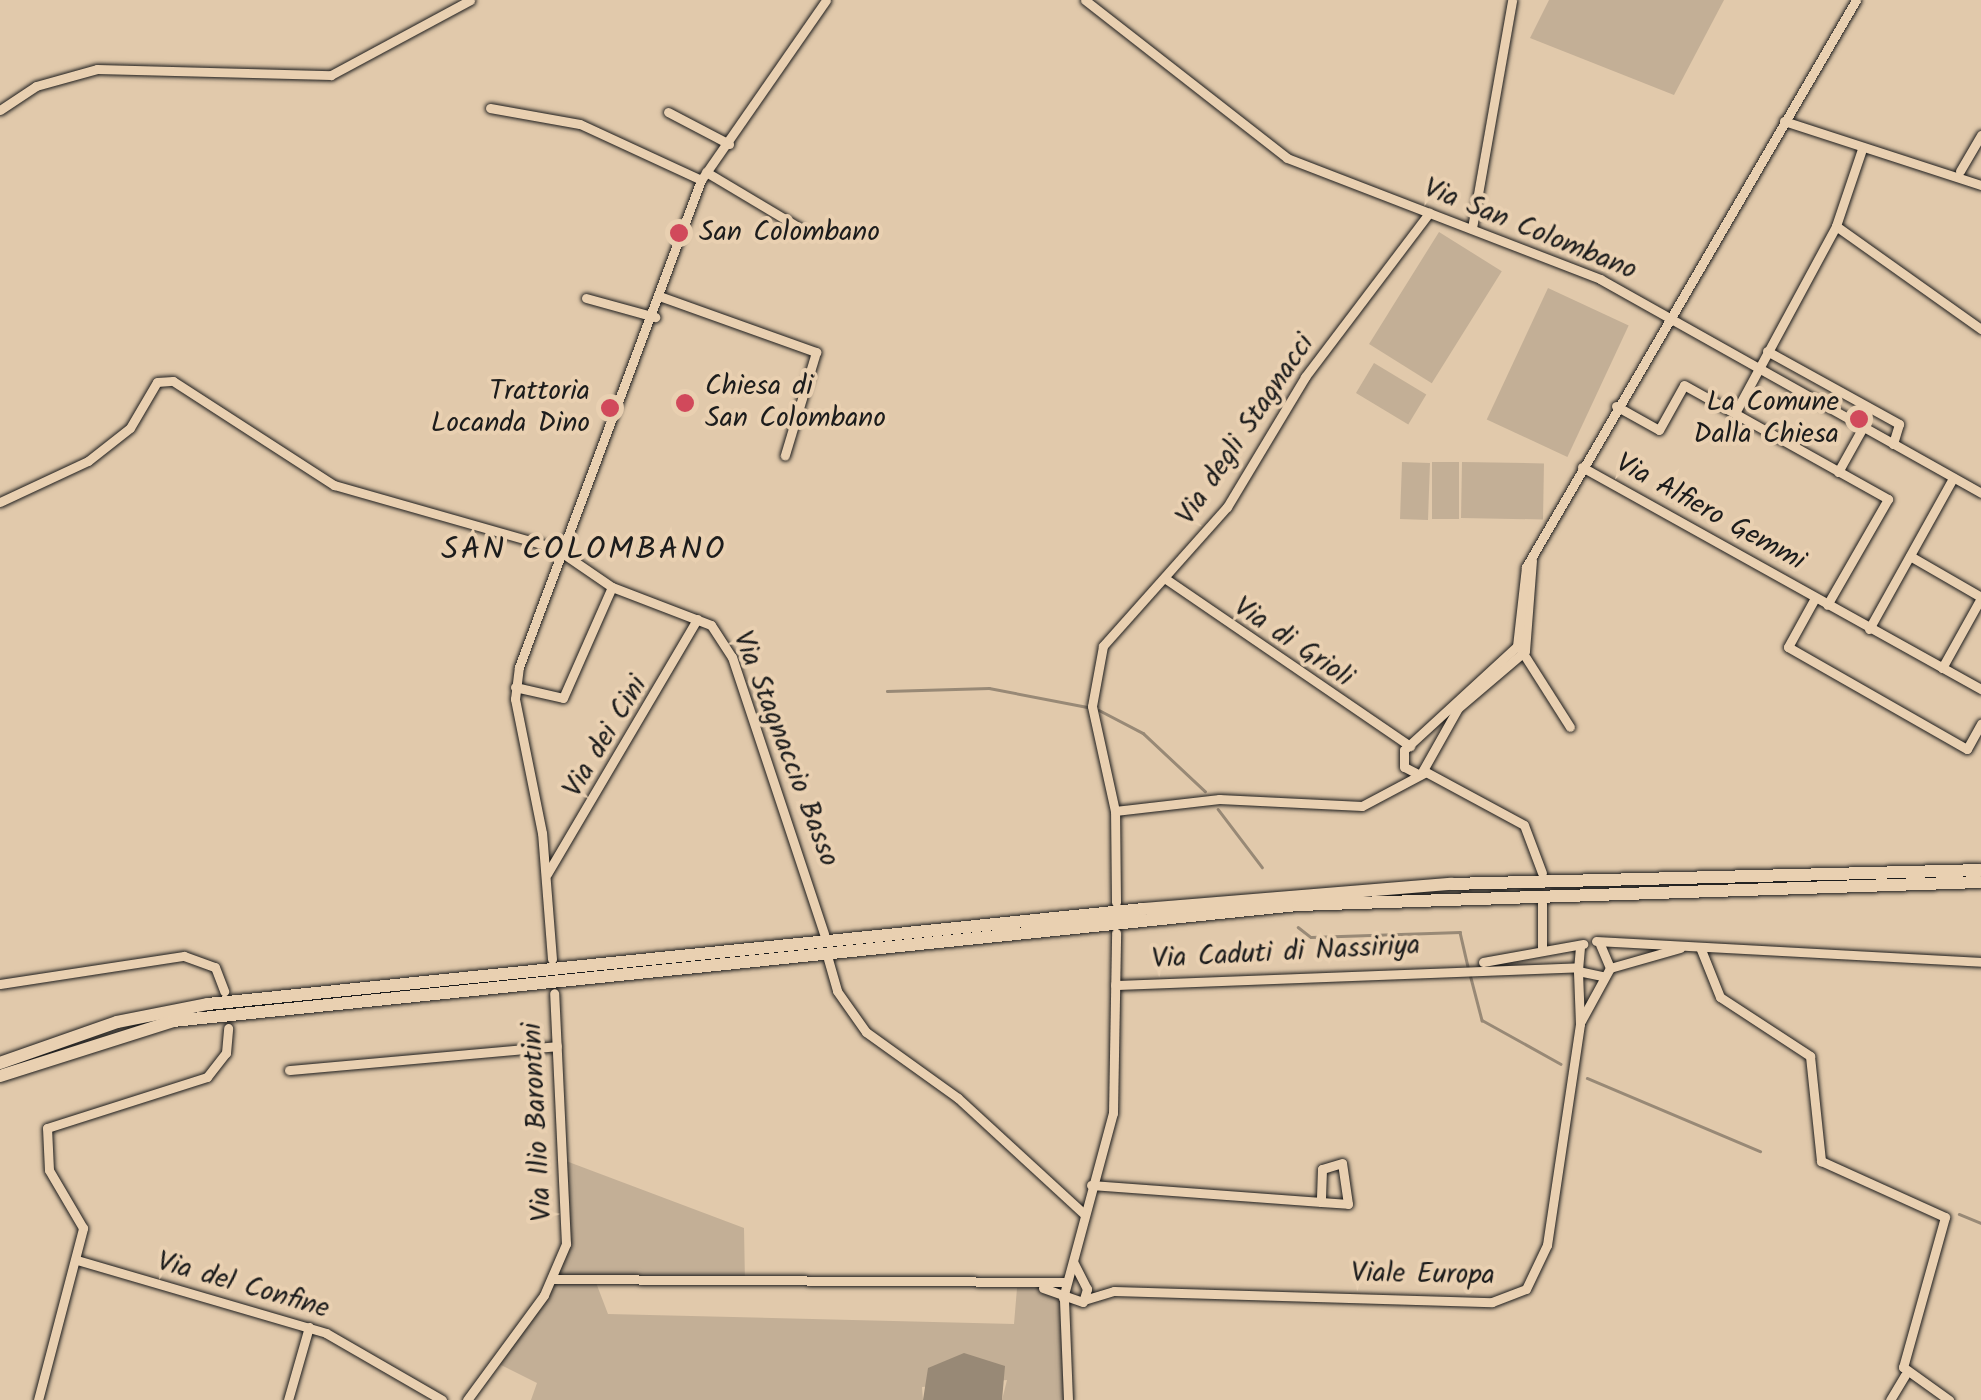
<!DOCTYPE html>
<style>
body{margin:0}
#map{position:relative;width:1981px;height:1400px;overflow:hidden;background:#e1c9ab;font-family:Kalam,sans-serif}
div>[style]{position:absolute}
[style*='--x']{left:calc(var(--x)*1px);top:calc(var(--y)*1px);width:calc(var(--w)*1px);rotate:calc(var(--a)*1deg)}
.green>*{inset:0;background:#c3af96;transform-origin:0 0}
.water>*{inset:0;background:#988976}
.stream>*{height:2.5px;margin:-1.25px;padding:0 1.25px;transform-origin:1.25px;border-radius:1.25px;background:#988976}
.roads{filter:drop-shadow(0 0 2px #1c1c1c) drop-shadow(0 0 2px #1c1c1c)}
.minor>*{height:9px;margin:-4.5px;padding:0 4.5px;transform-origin:4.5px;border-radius:4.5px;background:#e9d0b1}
.highway>*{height:12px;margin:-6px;padding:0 6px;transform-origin:6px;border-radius:6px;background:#e9d0b1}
.dots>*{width:28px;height:28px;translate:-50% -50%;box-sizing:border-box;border:5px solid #e9d0b1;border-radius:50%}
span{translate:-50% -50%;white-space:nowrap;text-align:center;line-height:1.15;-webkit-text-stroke:8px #e9d0b1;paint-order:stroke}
.street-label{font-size:28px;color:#1c1c1c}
.poi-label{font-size:28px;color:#1c1c1c}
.left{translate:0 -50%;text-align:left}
.right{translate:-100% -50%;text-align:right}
.quarter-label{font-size:32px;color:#1c1c1c;letter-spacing:2.5px}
</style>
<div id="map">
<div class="green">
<div style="clip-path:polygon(1549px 0,1724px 0,1674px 95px,1530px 38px)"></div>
<div style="left:1439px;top:232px;width:74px;height:132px;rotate:32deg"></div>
<div style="left:1548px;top:288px;width:89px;height:145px;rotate:25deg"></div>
<div style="left:1374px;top:363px;width:61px;height:35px;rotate:31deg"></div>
<div style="left:1402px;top:462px;width:28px;height:57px;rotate:2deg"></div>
<div style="left:1432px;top:462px;width:27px;height:57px"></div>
<div style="left:1462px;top:462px;width:82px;height:56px;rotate:1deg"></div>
<div style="clip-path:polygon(566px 1161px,744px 1228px,745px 1283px,595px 1280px,608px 1314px,1014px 1324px,1017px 1288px,1043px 1288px,1063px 1298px,1068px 1400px,1002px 1400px,1007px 1380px,922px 1387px,923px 1400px,531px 1400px,537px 1383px,495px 1362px,544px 1295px,568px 1228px)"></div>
</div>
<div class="water">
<div style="clip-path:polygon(964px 1353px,1005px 1366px,1002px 1400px,923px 1400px,928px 1368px)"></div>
</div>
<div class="stream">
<div style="--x:887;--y:691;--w:102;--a:-1.7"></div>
<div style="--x:989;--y:688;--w:101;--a:10.9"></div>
<div style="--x:1099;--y:710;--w:50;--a:27.6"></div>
<div style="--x:1143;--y:733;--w:85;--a:43.1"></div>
<div style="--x:1218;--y:809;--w:73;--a:52.8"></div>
<div style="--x:1298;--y:927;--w:16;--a:38"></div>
<div style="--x:1311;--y:937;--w:149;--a:-1.9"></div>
<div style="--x:1460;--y:932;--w:36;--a:77"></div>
<div style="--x:1470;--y:974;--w:48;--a:75.4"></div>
<div style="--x:1482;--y:1020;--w:90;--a:29.1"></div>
<div style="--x:1587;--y:1078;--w:188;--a:22.9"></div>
<div style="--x:1959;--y:1214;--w:24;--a:22"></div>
</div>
<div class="roads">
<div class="minor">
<div style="--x:1085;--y:0;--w:256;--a:38"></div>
<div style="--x:1287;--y:158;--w:336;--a:21.1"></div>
<div style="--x:1600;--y:279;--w:437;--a:29.3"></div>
<div style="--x:490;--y:108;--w:91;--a:10.1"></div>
<div style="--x:580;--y:124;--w:133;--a:24.8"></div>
<div style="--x:0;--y:110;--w:43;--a:-33.7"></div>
<div style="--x:36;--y:86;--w:63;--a:-15.6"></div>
<div style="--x:97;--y:69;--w:234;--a:1.5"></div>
<div style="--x:331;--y:75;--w:158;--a:-28.3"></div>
<div style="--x:668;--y:112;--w:69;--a:27.7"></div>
<div style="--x:1784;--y:121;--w:207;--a:18"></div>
<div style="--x:1862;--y:149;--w:81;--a:108.7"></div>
<div style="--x:1836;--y:226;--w:178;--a:35.4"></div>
<div style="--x:1960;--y:171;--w:42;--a:-59.7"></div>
<div style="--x:706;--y:172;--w:109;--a:30.8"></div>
<div style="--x:1472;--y:228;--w:231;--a:-80"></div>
<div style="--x:662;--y:297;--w:164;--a:19.7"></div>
<div style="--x:816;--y:352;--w:108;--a:106.8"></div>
<div style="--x:586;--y:298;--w:72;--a:15.4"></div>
<div style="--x:1767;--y:351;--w:151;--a:28.9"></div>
<div style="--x:1899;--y:424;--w:21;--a:107"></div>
<div style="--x:1616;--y:406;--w:49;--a:29.2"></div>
<div style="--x:1659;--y:430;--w:51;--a:-60.9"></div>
<div style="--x:1684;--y:385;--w:234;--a:29.2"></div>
<div style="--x:1888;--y:499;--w:122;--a:119.9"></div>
<div style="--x:1735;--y:413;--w:213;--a:-61.6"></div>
<div style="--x:1582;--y:467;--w:457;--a:29.1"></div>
<div style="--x:1838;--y:472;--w:51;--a:-60.9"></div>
<div style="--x:0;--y:502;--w:97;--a:-25"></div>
<div style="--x:88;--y:461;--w:53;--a:-38.2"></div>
<div style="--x:130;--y:428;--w:53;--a:-59.6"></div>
<div style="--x:157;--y:382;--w:16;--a:-4"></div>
<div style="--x:173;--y:381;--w:192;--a:32.9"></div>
<div style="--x:334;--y:485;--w:230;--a:15.9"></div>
<div style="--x:555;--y:548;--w:69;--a:34.4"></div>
<div style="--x:612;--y:587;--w:106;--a:21"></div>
<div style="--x:711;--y:625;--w:38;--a:57"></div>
<div style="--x:732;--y:657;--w:292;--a:71.6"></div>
<div style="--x:1910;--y:556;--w:82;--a:30"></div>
<div style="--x:1166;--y:579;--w:296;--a:34.4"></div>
<div style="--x:1815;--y:598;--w:56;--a:118.9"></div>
<div style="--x:1788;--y:647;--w:206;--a:29.7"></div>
<div style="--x:1967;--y:749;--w:29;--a:-61"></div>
<div style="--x:1869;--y:629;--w:173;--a:-60.9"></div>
<div style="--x:1521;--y:650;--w:91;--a:57.5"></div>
<div style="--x:1942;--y:668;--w:80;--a:-60.9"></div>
<div style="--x:515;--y:687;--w:49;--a:12.9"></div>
<div style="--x:563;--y:698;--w:121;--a:-66.2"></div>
<div style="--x:1422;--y:772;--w:73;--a:-60.6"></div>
<div style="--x:1458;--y:708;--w:88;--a:-40.4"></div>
<div style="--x:1525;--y:651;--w:91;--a:-85.6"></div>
<div style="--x:1416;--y:773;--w:13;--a:-153"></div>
<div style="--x:1404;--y:767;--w:17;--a:-90"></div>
<div style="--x:1404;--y:750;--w:154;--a:-42.6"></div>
<div style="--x:1517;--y:646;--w:80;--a:-83.5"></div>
<div style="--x:1526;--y:567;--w:656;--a:-59.8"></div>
<div style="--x:1115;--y:811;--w:105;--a:-6.6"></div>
<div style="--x:1219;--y:799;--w:143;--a:2.8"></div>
<div style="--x:1362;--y:806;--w:72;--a:-28"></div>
<div style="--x:1426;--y:772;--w:111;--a:28.4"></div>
<div style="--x:1524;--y:825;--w:51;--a:69.4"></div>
<div style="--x:547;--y:874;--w:296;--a:-59.5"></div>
<div style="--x:1116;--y:902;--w:91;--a:-90.6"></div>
<div style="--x:1115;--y:811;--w:107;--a:-102.4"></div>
<div style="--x:1092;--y:706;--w:61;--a:-79.6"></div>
<div style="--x:1103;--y:646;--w:186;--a:-48.3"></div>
<div style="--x:1227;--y:507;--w:152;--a:-59"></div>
<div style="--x:1305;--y:377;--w:206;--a:-52.9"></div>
<div style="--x:1542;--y:903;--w:47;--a:90"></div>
<div style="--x:1596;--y:941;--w:386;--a:3.1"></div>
<div style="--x:1599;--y:942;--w:28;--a:67"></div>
<div style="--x:1580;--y:947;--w:24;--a:95"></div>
<div style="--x:1578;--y:971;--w:25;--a:12"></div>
<div style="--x:1700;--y:947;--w:54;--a:68.2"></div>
<div style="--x:1720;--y:997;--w:108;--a:33.2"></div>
<div style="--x:1810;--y:1056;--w:106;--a:84"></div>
<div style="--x:1821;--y:1161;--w:136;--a:24.3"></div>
<div style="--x:1945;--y:1217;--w:156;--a:105.6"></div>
<div style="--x:1903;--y:1367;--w:57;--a:35.7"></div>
<div style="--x:552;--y:959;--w:126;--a:-94.5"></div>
<div style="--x:542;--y:833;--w:137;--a:-101.4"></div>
<div style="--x:515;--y:699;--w:32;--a:-83"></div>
<div style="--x:519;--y:667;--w:520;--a:-69.51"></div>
<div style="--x:701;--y:180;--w:219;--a:-55.2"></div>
<div style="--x:828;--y:959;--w:33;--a:74"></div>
<div style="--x:837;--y:991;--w:50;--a:54.7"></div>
<div style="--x:866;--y:1032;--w:113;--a:35.7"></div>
<div style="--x:958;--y:1098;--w:170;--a:42.6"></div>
<div style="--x:1483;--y:962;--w:102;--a:-10.2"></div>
<div style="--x:0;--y:984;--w:186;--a:-8.7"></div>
<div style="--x:184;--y:956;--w:33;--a:20"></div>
<div style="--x:215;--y:967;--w:26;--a:69"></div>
<div style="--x:1115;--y:985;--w:461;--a:-2.2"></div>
<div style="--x:1581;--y:1021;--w:60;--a:-61.3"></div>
<div style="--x:1610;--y:968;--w:73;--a:-15.9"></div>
<div style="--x:289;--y:1070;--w:269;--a:-5.1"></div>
<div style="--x:1091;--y:1185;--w:231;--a:4.2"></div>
<div style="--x:1321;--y:1202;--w:27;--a:4"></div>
<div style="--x:1348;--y:1204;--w:41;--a:-98.3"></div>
<div style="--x:1342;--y:1163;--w:21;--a:163"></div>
<div style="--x:1322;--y:1169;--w:33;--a:92"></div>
<div style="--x:77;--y:1260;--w:259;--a:16.3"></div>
<div style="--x:326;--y:1333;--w:134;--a:30"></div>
<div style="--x:553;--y:1279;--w:512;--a:0.34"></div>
<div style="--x:1043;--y:1288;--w:42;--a:19.3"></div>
<div style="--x:1083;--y:1302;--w:14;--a:-73"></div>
<div style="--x:1087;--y:1289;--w:30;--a:-117"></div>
<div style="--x:1063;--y:1298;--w:192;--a:-74.9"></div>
<div style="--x:1113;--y:1113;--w:180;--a:-89"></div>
<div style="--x:1064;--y:1300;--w:100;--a:87.7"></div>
<div style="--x:1084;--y:1300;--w:31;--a:-17"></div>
<div style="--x:1114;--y:1291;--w:378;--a:1.7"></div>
<div style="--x:1492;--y:1302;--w:36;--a:-21"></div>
<div style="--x:1526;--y:1289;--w:49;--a:-64.5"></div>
<div style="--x:1547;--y:1245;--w:223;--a:-81.5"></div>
<div style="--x:1580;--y:1024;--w:53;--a:-92.2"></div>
<div style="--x:38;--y:1400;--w:178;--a:-75.3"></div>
<div style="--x:83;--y:1228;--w:67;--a:-120.4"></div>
<div style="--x:49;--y:1170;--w:42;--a:-92.7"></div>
<div style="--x:47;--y:1128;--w:168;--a:-17.7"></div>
<div style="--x:207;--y:1077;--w:31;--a:-52"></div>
<div style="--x:226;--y:1053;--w:25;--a:-85"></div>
<div style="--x:288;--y:1400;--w:76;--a:-74"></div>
<div style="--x:467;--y:1400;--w:130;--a:-53.7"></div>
<div style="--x:544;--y:1295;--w:56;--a:-66.7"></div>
<div style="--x:566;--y:1244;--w:251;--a:-92.7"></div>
<div style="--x:1890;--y:1400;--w:29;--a:-59"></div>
</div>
<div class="highway">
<div style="--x:0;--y:1063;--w:124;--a:-19.3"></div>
<div style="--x:117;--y:1022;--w:93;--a:-11.2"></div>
<div style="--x:208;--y:1004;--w:941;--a:-5.8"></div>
<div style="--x:1144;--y:909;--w:308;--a:-4.7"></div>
<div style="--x:1451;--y:884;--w:530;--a:-1.51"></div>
<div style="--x:0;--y:1076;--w:182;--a:-17.6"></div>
<div style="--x:173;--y:1021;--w:1131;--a:-5.89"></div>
<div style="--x:1298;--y:905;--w:683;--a:-1.93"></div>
</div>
</div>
<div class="dots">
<div style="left:679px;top:233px;background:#d1495b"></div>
<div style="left:685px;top:403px;background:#d1495b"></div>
<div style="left:610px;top:408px;background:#d1495b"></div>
<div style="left:1859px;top:419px;background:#d1495b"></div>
</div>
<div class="street-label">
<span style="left:1530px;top:230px;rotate:22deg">Via San Colombano</span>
<span style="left:1246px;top:430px;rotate:-56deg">Via degli Stagnacci</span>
<span style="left:1710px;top:513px;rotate:29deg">Via Alfiero Gemmi</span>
<span style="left:1293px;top:643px;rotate:34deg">Via di Grioli</span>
<span style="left:606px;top:737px;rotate:-59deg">Via dei Cini</span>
<span style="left:785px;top:749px;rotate:69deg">Via Stagnaccio Basso</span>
<span style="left:1286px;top:953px;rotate:-3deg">Via Caduti di Nassiriya</span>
<span style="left:538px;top:1122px;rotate:-93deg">Via Ilio Barontini</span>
<span style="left:1423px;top:1275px;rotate:1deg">Viale Europa</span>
<span style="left:243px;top:1286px;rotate:16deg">Via del Confine</span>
</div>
<div class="poi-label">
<span class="left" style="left:699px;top:233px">San Colombano</span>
<span class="left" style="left:705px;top:403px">Chiesa di<br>San Colombano</span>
<span class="right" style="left:590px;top:408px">Trattoria<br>Locanda Dino</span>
<span class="right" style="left:1839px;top:419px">La Comune<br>Dalla Chiesa</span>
</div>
<div class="quarter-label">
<span style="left:584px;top:551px">SAN COLOMBANO</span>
</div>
</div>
